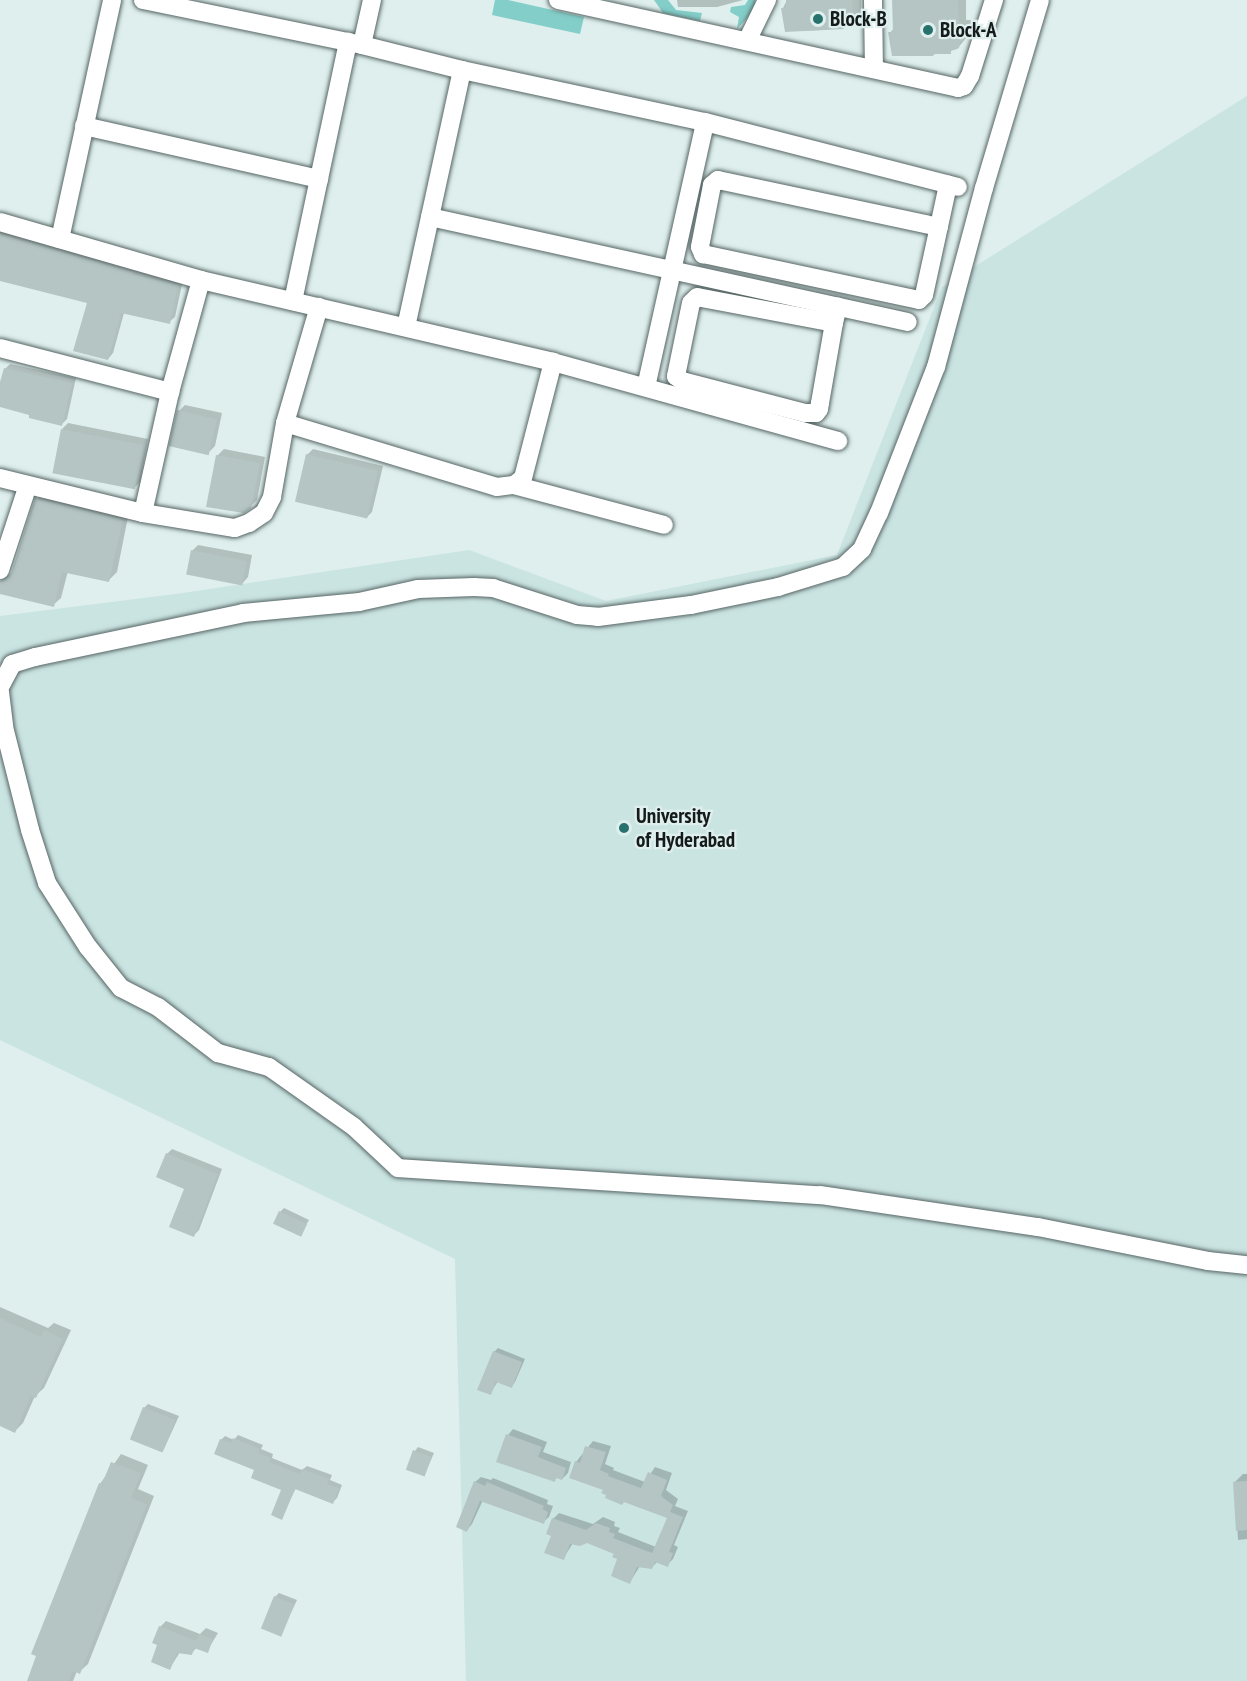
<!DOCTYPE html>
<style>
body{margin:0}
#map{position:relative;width:1247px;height:1681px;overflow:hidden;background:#deefed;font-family:"PT Sans Narrow",sans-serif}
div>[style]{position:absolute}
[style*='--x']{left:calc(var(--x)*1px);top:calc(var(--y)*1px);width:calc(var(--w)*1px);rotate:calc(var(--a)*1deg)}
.built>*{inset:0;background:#cae4e2}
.green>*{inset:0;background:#83cec9}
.shadow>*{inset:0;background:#0003}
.building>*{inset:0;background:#b5c5c4;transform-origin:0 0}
.roads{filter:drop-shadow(0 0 2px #566564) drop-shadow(0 0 2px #566564)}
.minor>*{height:18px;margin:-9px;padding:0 9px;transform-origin:9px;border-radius:9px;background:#fff}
.dots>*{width:16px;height:16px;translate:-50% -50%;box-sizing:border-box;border:3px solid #deefed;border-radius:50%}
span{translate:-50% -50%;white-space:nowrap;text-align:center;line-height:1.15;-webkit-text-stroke:4.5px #deefed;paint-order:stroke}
.poi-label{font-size:21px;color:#151b1b;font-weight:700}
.left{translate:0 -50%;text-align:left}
</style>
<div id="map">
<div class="built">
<div style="clip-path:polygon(1247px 96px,1247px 1681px,466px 1681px,455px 1259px,0 1040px,0 616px,183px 593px,469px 550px,606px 601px,837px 555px,942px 287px)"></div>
</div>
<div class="green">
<div style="clip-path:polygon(495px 0,508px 0,584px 17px,580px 34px,492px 15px)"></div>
<div style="clip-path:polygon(654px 0,668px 0,676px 10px,702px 13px,700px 21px,663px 13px)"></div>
<div style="clip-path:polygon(748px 0,755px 0,755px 4px,749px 16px,737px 29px,739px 17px,730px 12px,731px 7px,745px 5px)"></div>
</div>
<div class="shadow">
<div style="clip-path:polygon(677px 0,743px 0,717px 7px,678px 7px)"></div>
<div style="clip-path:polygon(787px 0,861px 0,861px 13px,850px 25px,825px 30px,786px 31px,783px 8px)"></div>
<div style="clip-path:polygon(894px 0,966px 0,966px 20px,972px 20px,972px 31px,957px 49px,932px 55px,890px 33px,894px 28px)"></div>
<div style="clip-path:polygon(0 229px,183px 280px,175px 317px,169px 322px,124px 313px,113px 353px,108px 359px,89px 302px,0 279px)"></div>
<div style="clip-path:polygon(10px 364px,76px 378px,67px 419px,62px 424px,0 406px,0 388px,5px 369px)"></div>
<div style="clip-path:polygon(185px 405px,222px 413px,215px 446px,209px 452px,179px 411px)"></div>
<div style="clip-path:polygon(68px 423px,148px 439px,140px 482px,134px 488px,62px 429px)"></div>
<div style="clip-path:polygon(224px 449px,265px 457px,257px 500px,250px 507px,217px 456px)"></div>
<div style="clip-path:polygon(313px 449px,383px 466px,372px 512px,366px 518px,307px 455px)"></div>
<div style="clip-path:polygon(45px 491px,129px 512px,117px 572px,109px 580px,68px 571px,61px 598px,53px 605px,0 593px,0 581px,13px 572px,37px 499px)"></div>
<div style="clip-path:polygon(198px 545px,252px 555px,248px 577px,242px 584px,192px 551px)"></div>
<div style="clip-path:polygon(172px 1149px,222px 1169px,199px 1230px,194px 1235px,186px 1188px,167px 1154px)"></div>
<div style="clip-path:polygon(284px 1208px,309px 1220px,300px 1235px,280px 1212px)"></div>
<div style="clip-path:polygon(0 1307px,48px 1328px,54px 1323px,71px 1330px,44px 1388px,35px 1396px,23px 1423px,15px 1431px,0 1424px)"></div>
<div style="clip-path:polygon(498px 1348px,525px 1359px,515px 1382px,512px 1386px,498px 1381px,490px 1394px,494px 1352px)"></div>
<div style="clip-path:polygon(148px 1404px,179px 1416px,163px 1451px,144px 1408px)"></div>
<div style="clip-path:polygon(513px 1429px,547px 1442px,543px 1452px,571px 1462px,568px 1473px,562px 1479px,557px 1477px,554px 1480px,508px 1435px)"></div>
<div style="clip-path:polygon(238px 1435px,263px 1445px,261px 1449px,273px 1454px,272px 1458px,302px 1470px,307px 1466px,332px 1475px,330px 1480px,342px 1485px,337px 1498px,333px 1502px,296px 1488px,281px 1518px,283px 1489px,221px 1440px,225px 1436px,234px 1440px)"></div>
<div style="clip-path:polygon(593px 1441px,611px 1446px,605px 1464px,614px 1468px,613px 1470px,645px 1482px,655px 1467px,672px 1473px,666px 1490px,678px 1499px,675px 1506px,688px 1511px,674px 1545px,678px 1547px,673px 1559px,667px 1565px,658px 1561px,652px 1567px,640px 1566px,630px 1582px,616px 1553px,586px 1541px,573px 1543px,563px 1559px,553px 1535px,553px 1519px,559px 1513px,593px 1524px,603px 1517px,615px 1522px,614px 1526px,620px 1528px,618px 1532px,656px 1547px,669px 1517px,604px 1489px,576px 1462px)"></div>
<div style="clip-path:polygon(418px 1447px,434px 1453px,424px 1476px,415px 1451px)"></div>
<div style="clip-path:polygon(121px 1454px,148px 1465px,138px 1489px,154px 1496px,88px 1664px,79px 1672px,77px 1671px,73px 1681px,28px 1681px,100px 1484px)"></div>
<div style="clip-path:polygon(1243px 1474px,1247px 1474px,1247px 1539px,1238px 1540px,1235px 1482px)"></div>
<div style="clip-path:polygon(481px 1477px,491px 1480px,493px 1478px,548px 1500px,547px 1504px,553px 1506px,549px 1517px,543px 1522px,483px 1500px,472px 1524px,467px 1530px,475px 1482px)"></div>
<div style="clip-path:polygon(279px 1593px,297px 1600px,281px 1634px,275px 1597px)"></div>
<div style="clip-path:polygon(166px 1621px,200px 1634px,206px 1628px,218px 1633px,207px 1651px,197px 1647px,192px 1653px,180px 1652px,170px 1668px,159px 1644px,160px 1627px)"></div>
</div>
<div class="building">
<div style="clip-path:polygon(786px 0,852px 0,854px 22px,851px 26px,844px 26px,844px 29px,785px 32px,781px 8px,786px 8px)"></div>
<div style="clip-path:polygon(892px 0,958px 0,959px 28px,964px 28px,964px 41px,960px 41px,959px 48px,951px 51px,951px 54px,934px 54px,933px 56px,892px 56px,888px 32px,893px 32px)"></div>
<div style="clip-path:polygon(0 234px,133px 272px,133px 275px,178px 285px,170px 324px,121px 313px,108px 360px,73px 351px,87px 303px,0 281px)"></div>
<div style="clip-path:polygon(4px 368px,72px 383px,62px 426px,29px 418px,29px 415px,0 407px,0 382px)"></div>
<div style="left:177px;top:410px;width:41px;height:37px;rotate:13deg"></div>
<div style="left:61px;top:429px;width:84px;height:45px;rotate:11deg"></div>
<div style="left:306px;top:454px;width:74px;height:49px;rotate:13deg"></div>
<div style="clip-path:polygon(216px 455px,260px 463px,251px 508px,244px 513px,206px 507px)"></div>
<div style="clip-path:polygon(35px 498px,123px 520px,109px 582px,62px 572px,54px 607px,0 594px,0 581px,7px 579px,11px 574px)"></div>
<div style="left:191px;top:550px;width:57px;height:25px;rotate:11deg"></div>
<div style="clip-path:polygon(166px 1153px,218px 1174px,194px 1237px,169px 1227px,184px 1189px,156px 1177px)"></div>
<div style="left:279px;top:1211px;width:31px;height:14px;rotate:25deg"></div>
<div style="clip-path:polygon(0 1318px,41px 1337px,44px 1330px,63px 1339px,36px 1398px,31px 1396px,15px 1433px,0 1426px)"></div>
<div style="clip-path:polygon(493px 1351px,522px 1362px,512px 1388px,496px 1382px,491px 1395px,477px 1390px)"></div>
<div style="left:143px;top:1407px;width:35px;height:35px;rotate:22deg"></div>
<div style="clip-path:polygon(506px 1434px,542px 1447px,538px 1457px,566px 1468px,562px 1480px,556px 1478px,555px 1482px,496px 1462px)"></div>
<div style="clip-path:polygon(233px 1438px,260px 1449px,258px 1453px,271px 1458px,269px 1462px,300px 1474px,302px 1469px,329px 1479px,327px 1484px,339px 1488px,333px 1504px,295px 1489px,282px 1520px,271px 1515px,281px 1490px,251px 1478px,254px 1470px,214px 1454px,220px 1439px,231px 1443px)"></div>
<div style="clip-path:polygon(585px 1446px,606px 1452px,600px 1470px,609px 1474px,608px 1476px,641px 1488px,648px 1472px,667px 1480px,661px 1496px,673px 1505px,670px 1512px,683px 1517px,669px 1552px,673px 1553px,668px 1567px,655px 1562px,652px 1569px,637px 1567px,630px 1584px,611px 1576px,617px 1559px,612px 1557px,614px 1554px,587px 1543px,580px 1546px,570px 1544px,564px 1560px,544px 1553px,551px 1536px,546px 1534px,552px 1518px,586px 1530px,596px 1523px,610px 1528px,609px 1532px,615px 1534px,613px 1538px,652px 1553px,667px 1518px,624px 1502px,622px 1505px,605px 1498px,606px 1495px,601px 1493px,603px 1490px,569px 1478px,575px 1461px,580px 1463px)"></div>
<div style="left:413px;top:1450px;width:20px;height:21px;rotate:20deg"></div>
<div style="clip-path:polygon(111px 1462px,141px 1473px,131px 1498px,147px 1504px,80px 1674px,73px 1671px,69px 1681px,27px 1681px,36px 1656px,31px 1654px,99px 1483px,102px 1484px)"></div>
<div style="clip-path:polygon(474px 1481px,485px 1486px,487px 1482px,544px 1506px,542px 1509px,548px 1512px,544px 1524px,480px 1501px,467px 1532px,456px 1527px)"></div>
<div style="clip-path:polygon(1247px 1481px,1247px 1530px,1236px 1531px,1233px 1482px)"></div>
<div style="left:274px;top:1596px;width:22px;height:35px;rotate:22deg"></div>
<div style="clip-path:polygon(159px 1626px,196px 1641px,199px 1634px,213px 1639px,208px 1653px,194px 1648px,192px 1655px,177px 1653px,170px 1670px,151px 1662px,157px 1645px,152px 1643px)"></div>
</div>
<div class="roads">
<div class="minor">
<div style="--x:143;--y:0;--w:224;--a:11.6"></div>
<div style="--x:362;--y:45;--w:103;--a:14"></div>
<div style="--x:462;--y:70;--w:249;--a:12.1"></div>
<div style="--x:705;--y:122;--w:261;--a:14.4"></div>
<div style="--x:558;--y:0;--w:410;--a:12.4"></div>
<div style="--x:958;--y:88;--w:6;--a:-18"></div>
<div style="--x:964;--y:86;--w:12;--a:-59"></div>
<div style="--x:970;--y:76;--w:80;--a:-72.5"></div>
<div style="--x:873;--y:0;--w:69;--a:89.2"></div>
<div style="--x:747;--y:41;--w:46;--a:-64"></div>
<div style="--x:362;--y:45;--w:46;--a:-77.5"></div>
<div style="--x:84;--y:126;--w:241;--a:12.7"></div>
<div style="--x:430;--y:217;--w:489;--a:12.4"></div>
<div style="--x:0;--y:222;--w:209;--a:16.1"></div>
<div style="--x:201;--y:280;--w:361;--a:13.1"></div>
<div style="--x:553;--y:362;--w:296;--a:15.5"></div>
<div style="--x:939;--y:227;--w:226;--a:-168"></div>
<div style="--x:718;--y:180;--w:8;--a:140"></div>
<div style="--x:712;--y:185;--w:63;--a:101"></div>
<div style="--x:700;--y:247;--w:8;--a:67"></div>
<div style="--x:703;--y:254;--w:221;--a:12"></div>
<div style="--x:919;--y:300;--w:7;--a:-45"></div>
<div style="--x:924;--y:295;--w:113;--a:-77.7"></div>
<div style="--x:60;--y:239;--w:245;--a:-77.7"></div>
<div style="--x:293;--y:301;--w:265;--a:-78"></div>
<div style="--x:834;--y:323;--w:139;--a:-169.3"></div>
<div style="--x:697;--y:297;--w:8;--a:135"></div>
<div style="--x:691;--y:303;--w:75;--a:101.6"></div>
<div style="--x:676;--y:376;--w:8;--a:40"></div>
<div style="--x:682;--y:381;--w:127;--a:14.6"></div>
<div style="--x:805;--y:413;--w:11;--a:0"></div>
<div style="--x:816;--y:413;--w:5;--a:-53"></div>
<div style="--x:819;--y:409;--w:6;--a:-81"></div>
<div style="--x:820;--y:403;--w:81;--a:-80.1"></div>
<div style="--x:834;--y:323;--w:17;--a:-77"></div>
<div style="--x:406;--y:327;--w:263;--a:-77.7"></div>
<div style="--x:0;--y:348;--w:176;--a:14.5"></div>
<div style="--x:646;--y:387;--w:271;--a:-77.4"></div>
<div style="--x:285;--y:423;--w:221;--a:16.8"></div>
<div style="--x:497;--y:487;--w:17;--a:-7"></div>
<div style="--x:514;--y:485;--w:11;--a:-38"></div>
<div style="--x:523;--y:478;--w:120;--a:-75.5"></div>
<div style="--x:0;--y:478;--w:147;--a:13.8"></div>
<div style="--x:143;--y:513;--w:93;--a:9.3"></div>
<div style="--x:235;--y:528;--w:15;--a:-20"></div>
<div style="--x:249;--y:523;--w:18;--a:-34"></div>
<div style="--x:264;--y:513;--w:18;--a:-63"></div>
<div style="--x:272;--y:497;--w:75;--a:-80"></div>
<div style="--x:285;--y:423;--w:121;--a:-73.7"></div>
<div style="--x:514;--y:485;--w:155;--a:14.9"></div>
<div style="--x:143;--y:513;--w:124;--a:-77.4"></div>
<div style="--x:170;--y:392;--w:116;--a:-74.5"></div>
<div style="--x:0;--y:570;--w:89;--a:-71.8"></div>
<div style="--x:0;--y:687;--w:26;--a:-62"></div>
<div style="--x:12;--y:664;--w:24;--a:-17"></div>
<div style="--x:35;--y:657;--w:213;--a:-11.9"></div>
<div style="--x:243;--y:613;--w:117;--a:-5.4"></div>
<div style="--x:359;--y:602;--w:60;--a:-12.4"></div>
<div style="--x:418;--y:589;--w:56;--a:-2"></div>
<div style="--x:474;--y:587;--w:19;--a:3"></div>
<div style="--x:493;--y:588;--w:88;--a:17.8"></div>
<div style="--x:577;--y:615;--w:21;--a:5"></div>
<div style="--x:598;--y:617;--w:94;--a:-7.4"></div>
<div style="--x:691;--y:605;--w:89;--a:-11.7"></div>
<div style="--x:778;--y:587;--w:68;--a:-17.1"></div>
<div style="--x:843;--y:567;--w:26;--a:-43"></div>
<div style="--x:862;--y:549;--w:40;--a:-65"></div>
<div style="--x:879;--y:513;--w:157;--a:-68.7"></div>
<div style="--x:936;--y:367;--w:185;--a:-75"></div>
<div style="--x:984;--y:188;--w:196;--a:-73.4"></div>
<div style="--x:0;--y:692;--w:35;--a:83"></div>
<div style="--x:4;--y:727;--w:106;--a:75.8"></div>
<div style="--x:30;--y:830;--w:56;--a:72.2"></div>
<div style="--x:47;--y:883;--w:76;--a:57.4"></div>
<div style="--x:88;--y:947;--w:53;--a:51.2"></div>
<div style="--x:121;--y:988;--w:42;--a:27.2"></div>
<div style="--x:158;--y:1007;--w:76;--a:37.5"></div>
<div style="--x:218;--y:1053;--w:53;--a:15.4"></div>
<div style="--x:269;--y:1067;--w:104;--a:35.2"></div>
<div style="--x:354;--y:1127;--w:60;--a:43"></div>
<div style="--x:398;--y:1168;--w:423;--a:3.7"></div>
<div style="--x:820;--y:1195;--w:220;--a:8.4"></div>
<div style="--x:1038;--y:1227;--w:173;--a:11.3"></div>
<div style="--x:1208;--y:1261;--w:39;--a:6"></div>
</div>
</div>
<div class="dots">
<div style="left:818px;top:19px;background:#28726e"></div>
<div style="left:928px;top:30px;background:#28726e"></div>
<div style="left:624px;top:828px;background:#28726e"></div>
</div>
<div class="poi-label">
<span class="left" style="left:830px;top:19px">Block-B</span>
<span class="left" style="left:940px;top:30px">Block-A</span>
<span class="left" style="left:636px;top:828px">University<br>of Hyderabad</span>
</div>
</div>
